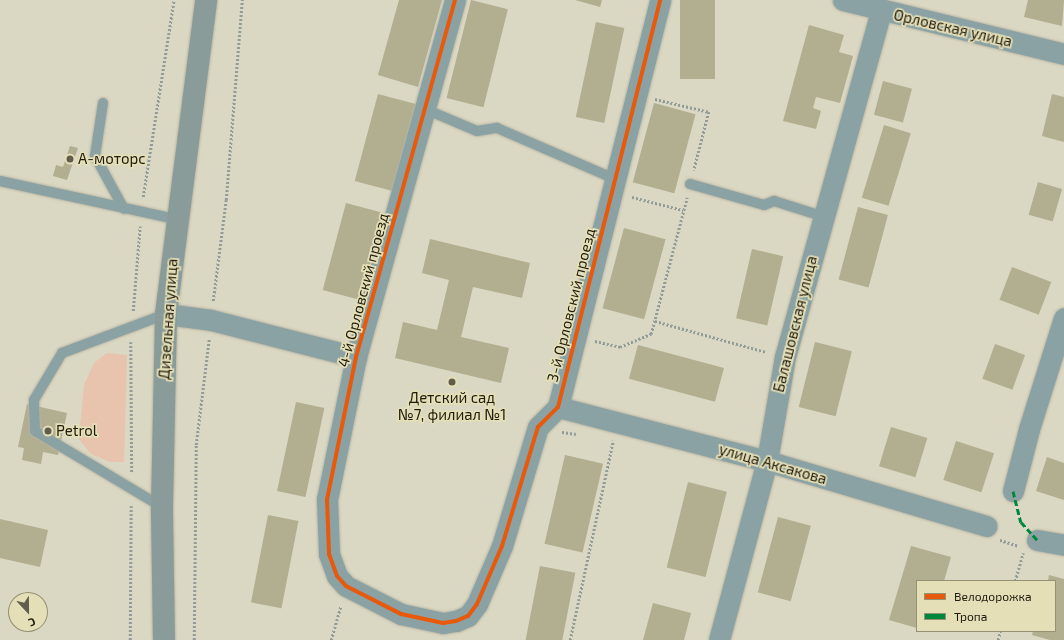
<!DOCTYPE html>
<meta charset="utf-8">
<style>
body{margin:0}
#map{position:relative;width:1064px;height:640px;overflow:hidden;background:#dad7c2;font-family:"Exo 2",sans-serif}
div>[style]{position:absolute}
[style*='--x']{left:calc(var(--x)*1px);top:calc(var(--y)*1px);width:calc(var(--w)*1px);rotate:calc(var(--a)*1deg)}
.green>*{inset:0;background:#e8c3ad}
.building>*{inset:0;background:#b2ae90;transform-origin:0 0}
.path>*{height:2.5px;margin-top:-1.25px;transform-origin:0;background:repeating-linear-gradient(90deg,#8f9c98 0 2px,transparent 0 4px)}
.roads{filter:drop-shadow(0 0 1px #b7b4a3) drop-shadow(0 0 1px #b7b4a3)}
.service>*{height:10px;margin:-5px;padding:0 5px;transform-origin:5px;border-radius:5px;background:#8aa2a3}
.minor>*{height:21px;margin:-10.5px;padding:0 10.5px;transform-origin:10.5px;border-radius:10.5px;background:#8aa2a3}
.primary>*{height:22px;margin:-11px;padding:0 11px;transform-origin:11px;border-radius:11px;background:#8a9c99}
.quiet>*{height:3px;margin-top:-1.5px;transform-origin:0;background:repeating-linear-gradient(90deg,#00873e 0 6px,transparent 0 9px)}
.cycleway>*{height:4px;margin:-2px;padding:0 2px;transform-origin:2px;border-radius:2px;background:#e8590c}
.dots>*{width:11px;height:11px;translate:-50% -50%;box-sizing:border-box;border:2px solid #e5dfb7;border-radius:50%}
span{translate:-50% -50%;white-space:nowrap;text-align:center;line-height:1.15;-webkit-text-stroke:3.5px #e5dfb7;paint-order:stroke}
.street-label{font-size:15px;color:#1e1b0d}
.poi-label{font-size:15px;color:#1e1b0d}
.left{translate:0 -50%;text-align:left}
.legend{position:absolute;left:916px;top:580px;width:140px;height:52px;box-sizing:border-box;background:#e5dfb7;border:1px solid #959173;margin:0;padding:5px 7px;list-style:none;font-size:12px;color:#1e1b0d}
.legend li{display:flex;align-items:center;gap:8px;height:20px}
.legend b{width:20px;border:1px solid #959173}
.north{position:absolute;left:8px;top:592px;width:40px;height:40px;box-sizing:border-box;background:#e5dfb7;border:1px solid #959173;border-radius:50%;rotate:158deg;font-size:11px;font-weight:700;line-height:16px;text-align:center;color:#1e1b0d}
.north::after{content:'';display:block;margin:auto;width:14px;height:18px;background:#605d4c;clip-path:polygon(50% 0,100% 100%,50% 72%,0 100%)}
</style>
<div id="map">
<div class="green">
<div style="clip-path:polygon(107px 353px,127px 355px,124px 462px,110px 462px,91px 454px,79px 439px,84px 385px,94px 363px)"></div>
</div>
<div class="building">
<div style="clip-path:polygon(399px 0,442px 0,418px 87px,378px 75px)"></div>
<div style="left:471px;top:0;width:38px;height:101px;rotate:14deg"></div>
<div style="clip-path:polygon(575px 0,602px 0,600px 7px)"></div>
<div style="left:680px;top:0;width:35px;height:79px"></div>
<div style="clip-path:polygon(1028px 0,1064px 0,1062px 26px,1024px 17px)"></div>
<div style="left:596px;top:22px;width:29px;height:97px;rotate:12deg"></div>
<div style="clip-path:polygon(809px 25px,844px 35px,839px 52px,853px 56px,840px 103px,816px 97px,813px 108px,821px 111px,816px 129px,783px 121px)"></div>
<div style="left:883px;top:81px;width:30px;height:35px;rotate:15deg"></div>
<div style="left:378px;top:94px;width:39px;height:90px;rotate:15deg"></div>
<div style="clip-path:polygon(1052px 94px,1064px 97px,1064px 142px,1042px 136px)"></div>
<div style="left:654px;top:103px;width:43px;height:82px;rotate:15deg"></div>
<div style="left:884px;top:125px;width:28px;height:76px;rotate:17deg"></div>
<div style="clip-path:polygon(70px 146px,78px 148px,67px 180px,53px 176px,56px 165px,63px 167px)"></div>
<div style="left:1038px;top:182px;width:25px;height:34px;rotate:16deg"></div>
<div style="left:346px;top:203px;width:39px;height:90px;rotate:15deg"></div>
<div style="left:858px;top:207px;width:31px;height:75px;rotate:15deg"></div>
<div style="left:624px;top:228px;width:43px;height:83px;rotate:15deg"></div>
<div style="clip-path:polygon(430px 239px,530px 263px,522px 298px,473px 287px,461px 337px,509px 348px,501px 383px,395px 358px,403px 322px,437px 330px,449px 280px,422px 273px)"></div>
<div style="left:752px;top:249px;width:32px;height:71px;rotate:13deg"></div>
<div style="left:1012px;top:267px;width:42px;height:35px;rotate:21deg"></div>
<div style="left:815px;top:342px;width:38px;height:67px;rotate:14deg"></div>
<div style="left:995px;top:344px;width:32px;height:37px;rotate:20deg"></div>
<div style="left:638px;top:345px;width:89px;height:35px;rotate:15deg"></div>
<div style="left:296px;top:402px;width:29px;height:91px;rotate:12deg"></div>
<div style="clip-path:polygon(27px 404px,67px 413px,58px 455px,43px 452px,41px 464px,22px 460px,24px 448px,18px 447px)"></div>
<div style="left:891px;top:427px;width:38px;height:41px;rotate:17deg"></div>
<div style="left:956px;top:441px;width:40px;height:41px;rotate:18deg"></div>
<div style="left:565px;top:455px;width:39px;height:91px;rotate:13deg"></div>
<div style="clip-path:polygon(1047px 457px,1064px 463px,1064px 500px,1036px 491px)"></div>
<div style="left:688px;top:482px;width:40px;height:88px;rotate:14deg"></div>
<div style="left:268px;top:515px;width:31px;height:89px;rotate:11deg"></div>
<div style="left:778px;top:517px;width:34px;height:78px;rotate:15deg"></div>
<div style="clip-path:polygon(0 519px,48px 530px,40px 567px,0 558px)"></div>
<div style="clip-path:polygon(911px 546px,951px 557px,944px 581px,917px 581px,917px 628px,889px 620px)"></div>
<div style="left:540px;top:566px;width:36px;height:76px;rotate:11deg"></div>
<div style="clip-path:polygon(1049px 575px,1064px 579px,1064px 640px,1050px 640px,1032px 635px,1033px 631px,1055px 631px,1055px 581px,1048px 581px)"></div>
<div style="clip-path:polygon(653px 603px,691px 613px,684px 640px,643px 640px)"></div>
</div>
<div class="path">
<div style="--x:655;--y:99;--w:56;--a:13.5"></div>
<div style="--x:709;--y:112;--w:60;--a:104.5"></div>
<div style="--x:143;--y:197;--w:199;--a:-81.1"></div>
<div style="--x:632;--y:197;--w:53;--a:14.3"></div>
<div style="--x:213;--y:301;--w:102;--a:-82.7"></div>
<div style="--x:226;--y:200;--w:201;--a:-85.4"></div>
<div style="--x:133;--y:311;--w:85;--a:-85.3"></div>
<div style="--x:655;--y:321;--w:115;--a:15.6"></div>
<div style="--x:595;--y:341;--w:26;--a:13"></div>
<div style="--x:620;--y:347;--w:34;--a:-23"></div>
<div style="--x:651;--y:334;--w:141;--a:-75.2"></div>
<div style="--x:131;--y:342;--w:131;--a:89.6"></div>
<div style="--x:562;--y:432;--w:14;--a:8"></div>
<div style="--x:1000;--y:540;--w:19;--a:18"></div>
<div style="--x:1015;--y:581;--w:29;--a:-74"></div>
<div style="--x:130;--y:640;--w:134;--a:-89.6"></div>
<div style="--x:194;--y:640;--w:195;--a:-89.4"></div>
<div style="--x:196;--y:445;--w:107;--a:-83"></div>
<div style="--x:331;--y:640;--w:35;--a:-74"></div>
<div style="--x:570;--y:640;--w:204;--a:-77.8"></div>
<div style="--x:998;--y:640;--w:9;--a:-77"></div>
</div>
<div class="roads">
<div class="service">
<div style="--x:103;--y:103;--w:54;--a:98.6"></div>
<div style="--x:95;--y:156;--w:60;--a:61.3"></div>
<div style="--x:425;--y:109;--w:56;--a:22.9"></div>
<div style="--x:477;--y:131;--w:20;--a:-9"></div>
<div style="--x:497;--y:128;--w:129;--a:23.4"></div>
<div style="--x:0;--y:181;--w:180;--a:12.2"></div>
<div style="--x:690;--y:184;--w:77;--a:15.8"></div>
<div style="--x:764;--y:205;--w:11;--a:-22"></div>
<div style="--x:774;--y:201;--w:50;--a:17.4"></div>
<div style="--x:162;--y:507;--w:148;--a:-149.1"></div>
<div style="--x:35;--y:431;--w:31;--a:-92"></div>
<div style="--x:34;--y:400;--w:55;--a:-59.2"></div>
<div style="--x:62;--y:353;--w:111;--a:-20.6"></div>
</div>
<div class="minor">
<div style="--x:455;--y:0;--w:370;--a:105.5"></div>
<div style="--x:356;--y:357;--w:145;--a:101.5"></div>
<div style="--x:327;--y:499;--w:55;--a:87.9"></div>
<div style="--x:329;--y:554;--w:23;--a:70"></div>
<div style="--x:337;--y:576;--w:13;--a:48"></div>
<div style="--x:346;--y:586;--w:62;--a:27"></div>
<div style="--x:401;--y:614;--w:43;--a:12.1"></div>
<div style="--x:443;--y:623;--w:13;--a:-9"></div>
<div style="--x:456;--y:621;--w:13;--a:-23"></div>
<div style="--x:468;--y:616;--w:15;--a:-53"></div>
<div style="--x:477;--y:604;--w:63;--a:-66.7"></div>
<div style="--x:502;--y:546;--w:124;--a:-73.2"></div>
<div style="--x:538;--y:427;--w:28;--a:-45"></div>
<div style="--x:558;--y:407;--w:420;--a:-75.9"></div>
<div style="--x:843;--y:0;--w:228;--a:13.7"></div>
<div style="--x:166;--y:314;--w:45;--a:7.6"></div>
<div style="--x:211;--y:320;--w:150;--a:14.3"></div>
<div style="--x:558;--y:407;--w:216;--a:14.5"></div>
<div style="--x:767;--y:461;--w:229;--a:16.5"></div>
<div style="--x:1013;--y:491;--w:64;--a:-75.5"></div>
<div style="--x:1029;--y:429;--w:116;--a:-72.5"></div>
<div style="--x:1037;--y:540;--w:27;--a:10"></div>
<div style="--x:719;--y:640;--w:185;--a:-75"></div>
<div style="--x:767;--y:461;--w:106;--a:-80.2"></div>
<div style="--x:785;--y:357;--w:359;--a:-74.5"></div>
</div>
<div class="primary">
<div style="--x:164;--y:640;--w:133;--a:-90.9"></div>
<div style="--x:162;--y:507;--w:193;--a:-88.8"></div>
<div style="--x:166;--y:314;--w:317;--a:-82.7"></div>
</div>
</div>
<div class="quiet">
<div style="--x:1013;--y:491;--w:32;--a:76"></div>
<div style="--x:1021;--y:522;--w:24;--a:48"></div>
</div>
<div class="cycleway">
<div style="--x:455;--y:0;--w:370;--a:105.5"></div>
<div style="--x:356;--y:357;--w:145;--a:101.5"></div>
<div style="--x:327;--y:499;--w:55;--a:87.9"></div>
<div style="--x:329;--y:554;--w:23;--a:70"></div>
<div style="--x:337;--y:576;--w:13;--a:48"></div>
<div style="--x:346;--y:586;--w:62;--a:27"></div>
<div style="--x:401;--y:614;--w:43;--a:12.1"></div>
<div style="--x:443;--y:623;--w:13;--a:-9"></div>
<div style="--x:456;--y:621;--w:13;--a:-23"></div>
<div style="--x:468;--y:616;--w:15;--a:-53"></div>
<div style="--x:477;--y:604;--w:63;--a:-66.7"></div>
<div style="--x:502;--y:546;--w:124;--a:-73.2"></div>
<div style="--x:538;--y:427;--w:28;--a:-45"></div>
<div style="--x:558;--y:407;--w:420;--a:-75.9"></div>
</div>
<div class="dots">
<div style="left:70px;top:159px;background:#605d4c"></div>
<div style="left:452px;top:382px;background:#605d4c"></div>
<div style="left:48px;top:431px;background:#605d4c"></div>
</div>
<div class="street-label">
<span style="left:953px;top:28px;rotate:13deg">Орловская улица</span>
<span style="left:363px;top:290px;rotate:-75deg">4-й Орловский проезд</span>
<span style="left:571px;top:305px;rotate:-76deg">3-й Орловский проезд</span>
<span style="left:168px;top:319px;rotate:-86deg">Дизельная улица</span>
<span style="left:795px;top:324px;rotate:-76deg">Балашовская улица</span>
<span style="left:773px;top:464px;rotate:16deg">улица Аксакова</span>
</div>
<div class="poi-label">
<span class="left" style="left:78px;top:159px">А-моторс</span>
<span style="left:452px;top:406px">Детский сад<br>№7, филиал №1</span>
<span class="left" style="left:56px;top:431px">Petrol</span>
</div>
<ul class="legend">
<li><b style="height:5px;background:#e8590c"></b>Велодорожка</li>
<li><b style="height:5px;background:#00873e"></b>Тропа</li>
</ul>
<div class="north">С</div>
</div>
